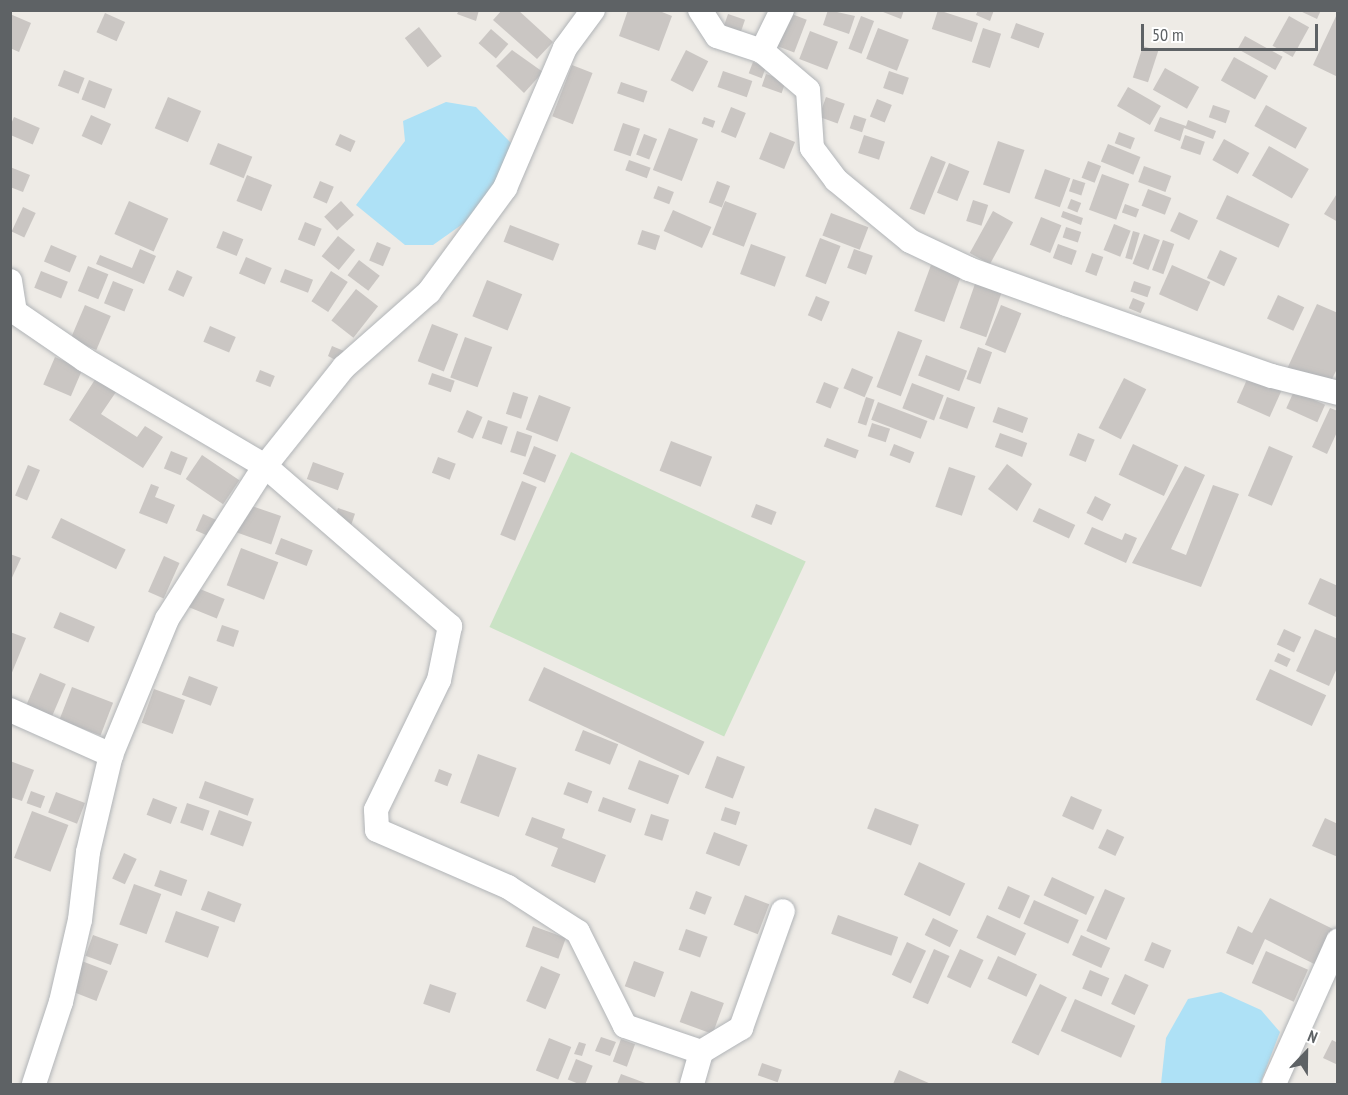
<!DOCTYPE html>
<style>
body{margin:0}
#map{position:relative;width:1348px;height:1095px;overflow:hidden;background:#eeebe6;font-family:"PT Sans Narrow",sans-serif}
div>[style]{position:absolute}
[style*='--x']{left:calc(var(--x)*1px);top:calc(var(--y)*1px);width:calc(var(--w)*1px);rotate:calc(var(--a)*1deg)}
.green>*{inset:0;background:#cae3c5;transform-origin:0 0}
.water>*{inset:0;background:#aee1f6}
.building>*{inset:0;background:#cac6c3;transform-origin:0 0}
.roads{filter:drop-shadow(0 0 2px #b1b4b7) drop-shadow(0 0 2px #b1b4b7)}
.minor>*{height:24px;margin:-12px;padding:0 12px;transform-origin:12px;border-radius:12px;background:#fff}
span{translate:-50% -50%;white-space:nowrap;text-align:center;line-height:1.15;-webkit-text-stroke:6px #fff;paint-order:stroke}
.frame{position:absolute;inset:0;border:12px solid #5e6265;pointer-events:none}
.north{position:absolute;left:1276px;top:1023px;width:60px;height:60px;-webkit-text-stroke:4px #fff;paint-order:stroke;rotate:22deg;font-size:16px;font-weight:700;line-height:24px;text-align:center;color:#5e6265}
.north::after{content:'';display:block;margin:auto;width:21px;height:27px;background:#5e6265;clip-path:polygon(50% 0,100% 100%,50% 72%,0 100%)}
.scale{position:absolute;left:1141px;top:24px;width:177px;height:27px;box-sizing:border-box;border:3px solid #5e6265;border-top:0;padding-left:8px;font-size:18px;line-height:21px;white-space:nowrap;color:#5e6265;-webkit-text-stroke:4px #fff;paint-order:stroke}
</style>
<div id="map">
<div class="green">
<div style="left:571px;top:452px;width:259px;height:193px;rotate:25deg"></div>
</div>
<div class="water">
<div style="clip-path:polygon(446px 102px,476px 107px,512px 144px,505px 176px,474px 216px,433px 245px,405px 245px,356px 205px,405px 141px,403px 121px)"></div>
<div style="clip-path:polygon(1221px 992px,1261px 1010px,1280px 1032px,1260px 1084px,1161px 1084px,1166px 1038px,1188px 999px)"></div>
</div>
<div class="building">
<div style="clip-path:polygon(459px 10px,479px 10px,476px 21px,457px 14px)"></div>
<div style="clip-path:polygon(502px 10px,518px 10px,553px 42px,537px 59px,493px 20px)"></div>
<div style="clip-path:polygon(628px 10px,657px 10px,672px 16px,659px 51px,619px 36px)"></div>
<div style="clip-path:polygon(828px 10px,855px 16px,849px 34px,823px 25px)"></div>
<div style="clip-path:polygon(878px 10px,904px 10px,901px 19px)"></div>
<div style="left:938px;top:10px;width:42px;height:20px;rotate:18deg"></div>
<div style="clip-path:polygon(978px 10px,994px 10px,990px 21px,976px 15px)"></div>
<div style="clip-path:polygon(1298px 10px,1321px 10px,1317px 19px)"></div>
<div style="clip-path:polygon(1338px 12px,1338px 77px,1313px 65px)"></div>
<div style="left:105px;top:13px;width:22px;height:21px;rotate:24deg"></div>
<div style="left:789px;top:13px;width:19px;height:35px;rotate:21deg"></div>
<div style="clip-path:polygon(10px 14px,31px 23px,19px 52px,10px 48px)"></div>
<div style="left:728px;top:14px;width:18px;height:15px;rotate:19deg"></div>
<div style="left:861px;top:16px;width:14px;height:35px;rotate:21deg"></div>
<div style="left:1289px;top:16px;width:23px;height:34px;rotate:29deg"></div>
<div style="left:1016px;top:23px;width:30px;height:16px;rotate:20deg"></div>
<div style="left:419px;top:27px;width:37px;height:18px;rotate:52deg"></div>
<div style="left:878px;top:28px;width:33px;height:33px;rotate:21deg"></div>
<div style="left:983px;top:28px;width:19px;height:36px;rotate:18deg"></div>
<div style="left:491px;top:29px;width:23px;height:19px;rotate:41deg"></div>
<div style="left:810px;top:31px;width:30px;height:30px;rotate:21deg"></div>
<div style="left:1245px;top:36px;width:43px;height:15px;rotate:29deg"></div>
<div style="left:1143px;top:46px;width:16px;height:33px;rotate:18deg"></div>
<div style="clip-path:polygon(512px 50px,543px 72px,524px 93px,496px 66px)"></div>
<div style="left:686px;top:50px;width:25px;height:34px;rotate:27deg"></div>
<div style="left:1234px;top:57px;width:39px;height:27px;rotate:29deg"></div>
<div style="left:753px;top:62px;width:14px;height:12px;rotate:21deg"></div>
<div style="left:572px;top:65px;width:22px;height:55px;rotate:21deg"></div>
<div style="left:1165px;top:68px;width:39px;height:25px;rotate:29deg"></div>
<div style="left:64px;top:70px;width:22px;height:17px;rotate:21deg"></div>
<div style="left:723px;top:71px;width:31px;height:17px;rotate:19deg"></div>
<div style="left:889px;top:71px;width:21px;height:18px;rotate:19deg"></div>
<div style="left:766px;top:74px;width:21px;height:13px;rotate:19deg"></div>
<div style="left:89px;top:80px;width:25px;height:21px;rotate:21deg"></div>
<div style="left:621px;top:82px;width:28px;height:12px;rotate:19deg"></div>
<div style="left:1128px;top:87px;width:38px;height:22px;rotate:30deg"></div>
<div style="left:168px;top:97px;width:36px;height:34px;rotate:23deg"></div>
<div style="left:826px;top:97px;width:20px;height:21px;rotate:20deg"></div>
<div style="left:877px;top:99px;width:16px;height:19px;rotate:22deg"></div>
<div style="left:1213px;top:105px;width:18px;height:13px;rotate:19deg"></div>
<div style="left:1266px;top:105px;width:47px;height:24px;rotate:29deg"></div>
<div style="left:731px;top:107px;width:16px;height:27px;rotate:22deg"></div>
<div style="left:91px;top:115px;width:22px;height:23px;rotate:24deg"></div>
<div style="left:854px;top:115px;width:13px;height:14px;rotate:18deg"></div>
<div style="left:14px;top:117px;width:28px;height:18px;rotate:23deg"></div>
<div style="left:704px;top:117px;width:12px;height:7px;rotate:20deg"></div>
<div style="clip-path:polygon(1160px 117px,1186px 126px,1188px 120px,1216px 131px,1213px 139px,1184px 128px,1180px 141px,1154px 131px)"></div>
<div style="left:623px;top:123px;width:18px;height:29px;rotate:19deg"></div>
<div style="left:669px;top:128px;width:31px;height:45px;rotate:21deg"></div>
<div style="left:770px;top:132px;width:27px;height:29px;rotate:22deg"></div>
<div style="left:1119px;top:132px;width:17px;height:12px;rotate:21deg"></div>
<div style="left:340px;top:134px;width:17px;height:12px;rotate:24deg"></div>
<div style="left:644px;top:134px;width:14px;height:22px;rotate:21deg"></div>
<div style="left:864px;top:135px;width:22px;height:19px;rotate:18deg"></div>
<div style="left:1185px;top:135px;width:21px;height:14px;rotate:19deg"></div>
<div style="left:1224px;top:139px;width:29px;height:24px;rotate:29deg"></div>
<div style="left:998px;top:141px;width:28px;height:46px;rotate:19deg"></div>
<div style="left:218px;top:143px;width:37px;height:23px;rotate:22deg"></div>
<div style="left:1108px;top:144px;width:35px;height:19px;rotate:22deg"></div>
<div style="left:1269px;top:146px;width:46px;height:34px;rotate:30deg"></div>
<div style="left:931px;top:156px;width:16px;height:57px;rotate:22deg"></div>
<div style="left:629px;top:160px;width:23px;height:11px;rotate:20deg"></div>
<div style="left:1088px;top:161px;width:14px;height:18px;rotate:21deg"></div>
<div style="left:949px;top:163px;width:22px;height:32px;rotate:22deg"></div>
<div style="left:1144px;top:166px;width:29px;height:17px;rotate:20deg"></div>
<div style="clip-path:polygon(10px 167px,30px 175px,23px 192px,10px 187px)"></div>
<div style="left:1045px;top:169px;width:27px;height:31px;rotate:20deg"></div>
<div style="left:1102px;top:174px;width:29px;height:38px;rotate:20deg"></div>
<div style="left:247px;top:175px;width:27px;height:28px;rotate:22deg"></div>
<div style="left:1073px;top:179px;width:13px;height:13px;rotate:18deg"></div>
<div style="left:320px;top:181px;width:15px;height:18px;rotate:23deg"></div>
<div style="left:717px;top:181px;width:14px;height:23px;rotate:21deg"></div>
<div style="left:658px;top:186px;width:17px;height:13px;rotate:21deg"></div>
<div style="left:1148px;top:189px;width:25px;height:18px;rotate:21deg"></div>
<div style="clip-path:polygon(1338px 192px,1338px 222px,1324px 214px)"></div>
<div style="left:1227px;top:195px;width:69px;height:26px;rotate:25deg"></div>
<div style="left:1071px;top:199px;width:11px;height:10px;rotate:22deg"></div>
<div style="left:973px;top:200px;width:16px;height:22px;rotate:18deg"></div>
<div style="left:129px;top:201px;width:43px;height:36px;rotate:24deg"></div>
<div style="left:341px;top:201px;width:19px;height:23px;rotate:47deg"></div>
<div style="left:725px;top:201px;width:34px;height:36px;rotate:21deg"></div>
<div style="left:1125px;top:204px;width:15px;height:9px;rotate:20deg"></div>
<div style="left:23px;top:207px;width:14px;height:27px;rotate:25deg"></div>
<div style="left:673px;top:210px;width:42px;height:23px;rotate:24deg"></div>
<div style="left:993px;top:211px;width:23px;height:48px;rotate:29deg"></div>
<div style="clip-path:polygon(1063px 211px,1083px 218px,1081px 225px,1061px 217px)"></div>
<div style="left:1179px;top:212px;width:21px;height:21px;rotate:25deg"></div>
<div style="left:831px;top:213px;width:40px;height:24px;rotate:21deg"></div>
<div style="left:1041px;top:217px;width:22px;height:30px;rotate:22deg"></div>
<div style="left:305px;top:222px;width:18px;height:19px;rotate:22deg"></div>
<div style="left:1114px;top:224px;width:18px;height:28px;rotate:22deg"></div>
<div style="left:510px;top:225px;width:53px;height:18px;rotate:21deg"></div>
<div style="left:1066px;top:227px;width:16px;height:11px;rotate:18deg"></div>
<div style="left:642px;top:230px;width:19px;height:15px;rotate:18deg"></div>
<div style="left:223px;top:231px;width:22px;height:18px;rotate:22deg"></div>
<div style="left:1133px;top:231px;width:7px;height:28px;rotate:16deg"></div>
<div style="left:1144px;top:234px;width:17px;height:32px;rotate:21deg"></div>
<div style="left:338px;top:236px;width:22px;height:26px;rotate:39deg"></div>
<div style="left:820px;top:238px;width:22px;height:41px;rotate:21deg"></div>
<div style="left:1163px;top:240px;width:12px;height:32px;rotate:20deg"></div>
<div style="left:377px;top:242px;width:15px;height:20px;rotate:23deg"></div>
<div style="left:751px;top:244px;width:37px;height:32px;rotate:20deg"></div>
<div style="left:1058px;top:244px;width:20px;height:15px;rotate:20deg"></div>
<div style="left:51px;top:245px;width:28px;height:18px;rotate:23deg"></div>
<div style="clip-path:polygon(140px 249px,156px 256px,144px 284px,96px 264px,100px 255px,132px 268px)"></div>
<div style="left:854px;top:249px;width:20px;height:20px;rotate:20deg"></div>
<div style="left:1220px;top:250px;width:19px;height:31px;rotate:25deg"></div>
<div style="left:1092px;top:253px;width:12px;height:20px;rotate:20deg"></div>
<div style="left:246px;top:257px;width:28px;height:18px;rotate:23deg"></div>
<div style="left:359px;top:260px;width:26px;height:19px;rotate:37deg"></div>
<div style="left:931px;top:265px;width:32px;height:49px;rotate:20deg"></div>
<div style="left:1172px;top:265px;width:42px;height:32px;rotate:24deg"></div>
<div style="left:88px;top:266px;width:22px;height:27px;rotate:22deg"></div>
<div style="left:285px;top:269px;width:30px;height:14px;rotate:21deg"></div>
<div style="left:177px;top:270px;width:17px;height:22px;rotate:24deg"></div>
<div style="left:41px;top:271px;width:29px;height:18px;rotate:22deg"></div>
<div style="left:331px;top:271px;width:20px;height:36px;rotate:33deg"></div>
<div style="left:977px;top:278px;width:28px;height:53px;rotate:19deg"></div>
<div style="left:487px;top:280px;width:38px;height:39px;rotate:22deg"></div>
<div style="left:113px;top:281px;width:22px;height:24px;rotate:22deg"></div>
<div style="left:1134px;top:281px;width:18px;height:11px;rotate:19deg"></div>
<div style="left:356px;top:289px;width:28px;height:40px;rotate:38deg"></div>
<div style="left:1278px;top:295px;width:29px;height:26px;rotate:25deg"></div>
<div style="left:816px;top:296px;width:15px;height:21px;rotate:23deg"></div>
<div style="left:1133px;top:298px;width:13px;height:11px;rotate:23deg"></div>
<div style="clip-path:polygon(1317px 304px,1338px 313px,1338px 367px,1328px 387px,1287px 369px)"></div>
<div style="left:85px;top:305px;width:28px;height:37px;rotate:23deg"></div>
<div style="left:1001px;top:305px;width:22px;height:43px;rotate:22deg"></div>
<div style="left:432px;top:324px;width:28px;height:40px;rotate:21deg"></div>
<div style="left:210px;top:326px;width:28px;height:17px;rotate:23deg"></div>
<div style="left:898px;top:331px;width:26px;height:60px;rotate:21deg"></div>
<div style="left:465px;top:337px;width:29px;height:43px;rotate:20deg"></div>
<div style="clip-path:polygon(332px 346px,344px 351px,339px 362px,328px 356px)"></div>
<div style="left:978px;top:347px;width:15px;height:34px;rotate:20deg"></div>
<div style="left:926px;top:355px;width:44px;height:22px;rotate:21deg"></div>
<div style="left:55px;top:357px;width:30px;height:30px;rotate:23deg"></div>
<div style="left:852px;top:368px;width:23px;height:22px;rotate:23deg"></div>
<div style="left:260px;top:370px;width:16px;height:12px;rotate:22deg"></div>
<div style="left:432px;top:373px;width:24px;height:12px;rotate:19deg"></div>
<div style="left:1249px;top:375px;width:36px;height:30px;rotate:24deg"></div>
<div style="clip-path:polygon(96px 378px,116px 392px,101px 414px,137px 437px,145px 426px,163px 437px,143px 468px,69px 420px)"></div>
<div style="left:1124px;top:378px;width:25px;height:56px;rotate:27deg"></div>
<div style="left:824px;top:382px;width:16px;height:22px;rotate:22deg"></div>
<div style="left:912px;top:383px;width:34px;height:27px;rotate:21deg"></div>
<div style="left:1294px;top:391px;width:34px;height:19px;rotate:24deg"></div>
<div style="left:513px;top:392px;width:16px;height:23px;rotate:18deg"></div>
<div style="left:539px;top:395px;width:34px;height:37px;rotate:21deg"></div>
<div style="left:866px;top:397px;width:9px;height:27px;rotate:18deg"></div>
<div style="left:947px;top:397px;width:30px;height:23px;rotate:20deg"></div>
<div style="left:878px;top:402px;width:53px;height:19px;rotate:21deg"></div>
<div style="left:998px;top:407px;width:32px;height:16px;rotate:20deg"></div>
<div style="clip-path:polygon(1330px 408px,1338px 411px,1338px 430px,1327px 454px,1312px 447px)"></div>
<div style="left:467px;top:410px;width:17px;height:24px;rotate:24deg"></div>
<div style="left:488px;top:420px;width:21px;height:19px;rotate:19deg"></div>
<div style="left:872px;top:423px;width:19px;height:14px;rotate:18deg"></div>
<div style="left:517px;top:431px;width:16px;height:22px;rotate:18deg"></div>
<div style="left:1000px;top:433px;width:29px;height:15px;rotate:20deg"></div>
<div style="left:1078px;top:433px;width:18px;height:24px;rotate:22deg"></div>
<div style="left:827px;top:438px;width:34px;height:9px;rotate:21deg"></div>
<div style="left:671px;top:441px;width:44px;height:32px;rotate:21deg"></div>
<div style="left:894px;top:444px;width:22px;height:12px;rotate:22deg"></div>
<div style="left:1133px;top:444px;width:50px;height:34px;rotate:25deg"></div>
<div style="left:534px;top:446px;width:24px;height:30px;rotate:22deg"></div>
<div style="left:1269px;top:446px;width:26px;height:54px;rotate:23deg"></div>
<div style="left:171px;top:451px;width:18px;height:19px;rotate:22deg"></div>
<div style="left:202px;top:455px;width:45px;height:29px;rotate:34deg"></div>
<div style="left:438px;top:457px;width:19px;height:17px;rotate:21deg"></div>
<div style="left:313px;top:462px;width:33px;height:18px;rotate:20deg"></div>
<div style="clip-path:polygon(1007px 464px,1032px 484px,1017px 511px,988px 489px)"></div>
<div style="left:28px;top:465px;width:13px;height:33px;rotate:23deg"></div>
<div style="clip-path:polygon(1185px 466px,1205px 475px,1171px 549px,1186px 555px,1213px 485px,1239px 494px,1201px 587px,1132px 563px)"></div>
<div style="left:949px;top:467px;width:28px;height:42px;rotate:19deg"></div>
<div style="left:522px;top:481px;width:16px;height:58px;rotate:22deg"></div>
<div style="clip-path:polygon(151px 484px,159px 487px,155px 497px,175px 505px,167px 524px,139px 513px)"></div>
<div style="left:1095px;top:496px;width:18px;height:19px;rotate:27deg"></div>
<div style="left:246px;top:504px;width:37px;height:30px;rotate:19deg"></div>
<div style="left:756px;top:504px;width:22px;height:14px;rotate:21deg"></div>
<div style="left:338px;top:508px;width:18px;height:16px;rotate:19deg"></div>
<div style="left:1039px;top:508px;width:40px;height:15px;rotate:25deg"></div>
<div style="left:203px;top:514px;width:17px;height:18px;rotate:24deg"></div>
<div style="left:61px;top:518px;width:72px;height:22px;rotate:26deg"></div>
<div style="clip-path:polygon(1092px 527px,1122px 540px,1125px 533px,1137px 538px,1126px 563px,1084px 544px)"></div>
<div style="left:281px;top:538px;width:34px;height:17px;rotate:21deg"></div>
<div style="left:241px;top:548px;width:40px;height:40px;rotate:21deg"></div>
<div style="clip-path:polygon(10px 554px,21px 558px,10px 582px)"></div>
<div style="left:164px;top:556px;width:17px;height:39px;rotate:24deg"></div>
<div style="clip-path:polygon(1320px 578px,1338px 586px,1338px 618px,1308px 604px)"></div>
<div style="left:195px;top:587px;width:32px;height:21px;rotate:22deg"></div>
<div style="left:60px;top:612px;width:38px;height:17px;rotate:23deg"></div>
<div style="left:222px;top:625px;width:18px;height:17px;rotate:19deg"></div>
<div style="left:1284px;top:629px;width:19px;height:17px;rotate:25deg"></div>
<div style="clip-path:polygon(1315px 629px,1338px 639px,1338px 666px,1329px 686px,1296px 671px)"></div>
<div style="clip-path:polygon(10px 632px,26px 638px,11px 675px,10px 675px)"></div>
<div style="left:1278px;top:653px;width:14px;height:9px;rotate:25deg"></div>
<div style="left:544px;top:667px;width:177px;height:37px;rotate:25deg"></div>
<div style="left:1270px;top:669px;width:62px;height:34px;rotate:25deg"></div>
<div style="left:40px;top:673px;width:28px;height:37px;rotate:23deg"></div>
<div style="left:189px;top:676px;width:31px;height:20px;rotate:21deg"></div>
<div style="left:72px;top:687px;width:44px;height:35px;rotate:21deg"></div>
<div style="left:154px;top:689px;width:33px;height:36px;rotate:20deg"></div>
<div style="left:583px;top:730px;width:38px;height:22px;rotate:22deg"></div>
<div style="left:478px;top:754px;width:41px;height:52px;rotate:20deg"></div>
<div style="left:717px;top:756px;width:30px;height:34px;rotate:21deg"></div>
<div style="left:639px;top:760px;width:43px;height:31px;rotate:21deg"></div>
<div style="clip-path:polygon(10px 761px,34px 770px,22px 801px,10px 797px)"></div>
<div style="left:439px;top:769px;width:14px;height:13px;rotate:21deg"></div>
<div style="left:205px;top:781px;width:52px;height:18px;rotate:20deg"></div>
<div style="left:568px;top:782px;width:26px;height:13px;rotate:21deg"></div>
<div style="left:31px;top:791px;width:15px;height:13px;rotate:20deg"></div>
<div style="left:56px;top:792px;width:31px;height:22px;rotate:21deg"></div>
<div style="left:1071px;top:796px;width:34px;height:22px;rotate:24deg"></div>
<div style="left:603px;top:797px;width:35px;height:15px;rotate:20deg"></div>
<div style="left:153px;top:798px;width:26px;height:18px;rotate:21deg"></div>
<div style="left:187px;top:803px;width:24px;height:21px;rotate:19deg"></div>
<div style="left:725px;top:807px;width:16px;height:14px;rotate:18deg"></div>
<div style="left:875px;top:808px;width:47px;height:22px;rotate:21deg"></div>
<div style="left:219px;top:810px;width:35px;height:26px;rotate:20deg"></div>
<div style="left:32px;top:811px;width:39px;height:50px;rotate:21deg"></div>
<div style="left:651px;top:814px;width:19px;height:22px;rotate:18deg"></div>
<div style="clip-path:polygon(532px 817px,565px 829px,562px 838px,606px 855px,595px 883px,551px 866px,558px 848px,525px 835px)"></div>
<div style="clip-path:polygon(1325px 818px,1338px 824px,1338px 857px,1312px 846px)"></div>
<div style="left:1107px;top:829px;width:19px;height:21px;rotate:25deg"></div>
<div style="left:714px;top:832px;width:36px;height:23px;rotate:21deg"></div>
<div style="left:124px;top:853px;width:14px;height:28px;rotate:25deg"></div>
<div style="left:919px;top:862px;width:51px;height:36px;rotate:25deg"></div>
<div style="left:160px;top:870px;width:29px;height:17px;rotate:20deg"></div>
<div style="left:1052px;top:877px;width:47px;height:20px;rotate:25deg"></div>
<div style="left:134px;top:884px;width:29px;height:43px;rotate:20deg"></div>
<div style="left:1008px;top:886px;width:24px;height:25px;rotate:24deg"></div>
<div style="left:1105px;top:889px;width:22px;height:46px;rotate:24deg"></div>
<div style="left:208px;top:891px;width:36px;height:20px;rotate:21deg"></div>
<div style="left:696px;top:891px;width:17px;height:19px;rotate:21deg"></div>
<div style="left:745px;top:895px;width:26px;height:32px;rotate:21deg"></div>
<div style="clip-path:polygon(1270px 898px,1333px 929px,1318px 966px,1265px 939px,1253px 965px,1226px 953px,1238px 926px,1252px 933px)"></div>
<div style="left:1034px;top:900px;width:49px;height:26px;rotate:24deg"></div>
<div style="left:176px;top:911px;width:46px;height:33px;rotate:20deg"></div>
<div style="left:838px;top:915px;width:64px;height:20px;rotate:20deg"></div>
<div style="left:987px;top:915px;width:43px;height:25px;rotate:25deg"></div>
<div style="left:933px;top:918px;width:28px;height:19px;rotate:26deg"></div>
<div style="left:533px;top:926px;width:35px;height:22px;rotate:20deg"></div>
<div style="left:686px;top:929px;width:23px;height:22px;rotate:20deg"></div>
<div style="left:93px;top:935px;width:27px;height:22px;rotate:20deg"></div>
<div style="left:1081px;top:935px;width:32px;height:22px;rotate:24deg"></div>
<div style="left:907px;top:942px;width:21px;height:36px;rotate:25deg"></div>
<div style="left:1152px;top:942px;width:21px;height:20px;rotate:23deg"></div>
<div style="left:934px;top:949px;width:17px;height:53px;rotate:24deg"></div>
<div style="left:960px;top:949px;width:26px;height:31px;rotate:25deg"></div>
<div style="left:1266px;top:951px;width:46px;height:35px;rotate:24deg"></div>
<div style="left:998px;top:956px;width:43px;height:25px;rotate:25deg"></div>
<div style="left:79px;top:960px;width:31px;height:32px;rotate:21deg"></div>
<div style="left:634px;top:961px;width:32px;height:27px;rotate:20deg"></div>
<div style="left:541px;top:966px;width:21px;height:38px;rotate:23deg"></div>
<div style="left:1090px;top:970px;width:21px;height:20px;rotate:23deg"></div>
<div style="left:1125px;top:974px;width:26px;height:33px;rotate:25deg"></div>
<div style="left:430px;top:984px;width:28px;height:21px;rotate:19deg"></div>
<div style="left:1040px;top:984px;width:30px;height:65px;rotate:26deg"></div>
<div style="left:691px;top:991px;width:35px;height:33px;rotate:20deg"></div>
<div style="left:1075px;top:999px;width:66px;height:35px;rotate:24deg"></div>
<div style="clip-path:polygon(601px 1037px,616px 1042px,610px 1056px,595px 1051px)"></div>
<div style="left:549px;top:1038px;width:24px;height:35px;rotate:22deg"></div>
<div style="left:621px;top:1039px;width:15px;height:24px;rotate:20deg"></div>
<div style="clip-path:polygon(1332px 1040px,1338px 1043px,1338px 1065px,1323px 1058px)"></div>
<div style="clip-path:polygon(579px 1042px,586px 1044px,582px 1056px,574px 1054px)"></div>
<div style="left:576px;top:1059px;width:18px;height:22px;rotate:22deg"></div>
<div style="left:762px;top:1063px;width:21px;height:13px;rotate:19deg"></div>
<div style="clip-path:polygon(899px 1070px,931px 1084px,893px 1084px)"></div>
<div style="clip-path:polygon(621px 1074px,648px 1084px,617px 1084px)"></div>
</div>
<div class="roads">
<div class="minor">
<div style="--x:700;--y:10;--w:31;--a:57"></div>
<div style="--x:717;--y:36;--w:47;--a:18.4"></div>
<div style="--x:782;--y:10;--w:46;--a:116"></div>
<div style="--x:762;--y:51;--w:60;--a:40.3"></div>
<div style="--x:808;--y:90;--w:58;--a:86.1"></div>
<div style="--x:812;--y:148;--w:40;--a:53"></div>
<div style="--x:836;--y:180;--w:96;--a:39.5"></div>
<div style="--x:910;--y:241;--w:65;--a:25.4"></div>
<div style="--x:969;--y:269;--w:103;--a:19.8"></div>
<div style="--x:1066;--y:304;--w:218;--a:19.3"></div>
<div style="--x:1272;--y:376;--w:68;--a:14.4"></div>
<div style="--x:10;--y:281;--w:31;--a:81"></div>
<div style="--x:15;--y:312;--w:85;--a:34.4"></div>
<div style="--x:85;--y:360;--w:209;--a:30.5"></div>
<div style="--x:265;--y:466;--w:245;--a:40.9"></div>
<div style="--x:450;--y:626;--w:55;--a:101.5"></div>
<div style="--x:439;--y:680;--w:144;--a:115.9"></div>
<div style="--x:376;--y:810;--w:20;--a:87"></div>
<div style="--x:377;--y:830;--w:143;--a:23.5"></div>
<div style="--x:508;--y:887;--w:83;--a:32.7"></div>
<div style="--x:578;--y:932;--w:105;--a:63.4"></div>
<div style="--x:625;--y:1026;--w:80;--a:18.9"></div>
<div style="--x:10;--y:710;--w:111;--a:24"></div>
<div style="--x:34;--y:1084;--w:86;--a:-71.8"></div>
<div style="--x:61;--y:1002;--w:84;--a:-77"></div>
<div style="--x:80;--y:920;--w:68;--a:-83.3"></div>
<div style="--x:88;--y:852;--w:100;--a:-76.7"></div>
<div style="--x:111;--y:755;--w:147;--a:-67.6"></div>
<div style="--x:167;--y:619;--w:182;--a:-57.4"></div>
<div style="--x:265;--y:466;--w:127;--a:-51.4"></div>
<div style="--x:344;--y:367;--w:113;--a:-41.4"></div>
<div style="--x:429;--y:292;--w:129;--a:-53.8"></div>
<div style="--x:505;--y:188;--w:152;--a:-66.8"></div>
<div style="--x:565;--y:48;--w:47;--a:-53.6"></div>
<div style="--x:692;--y:1084;--w:33;--a:-74"></div>
<div style="--x:701;--y:1052;--w:47;--a:-31"></div>
<div style="--x:741;--y:1028;--w:124;--a:-70.3"></div>
<div style="--x:1274;--y:1084;--w:157;--a:-65.9"></div>
</div>
</div>
<div class="frame"></div>
<div class="north">N</div>
<div class="scale">50 m</div>
</div>
